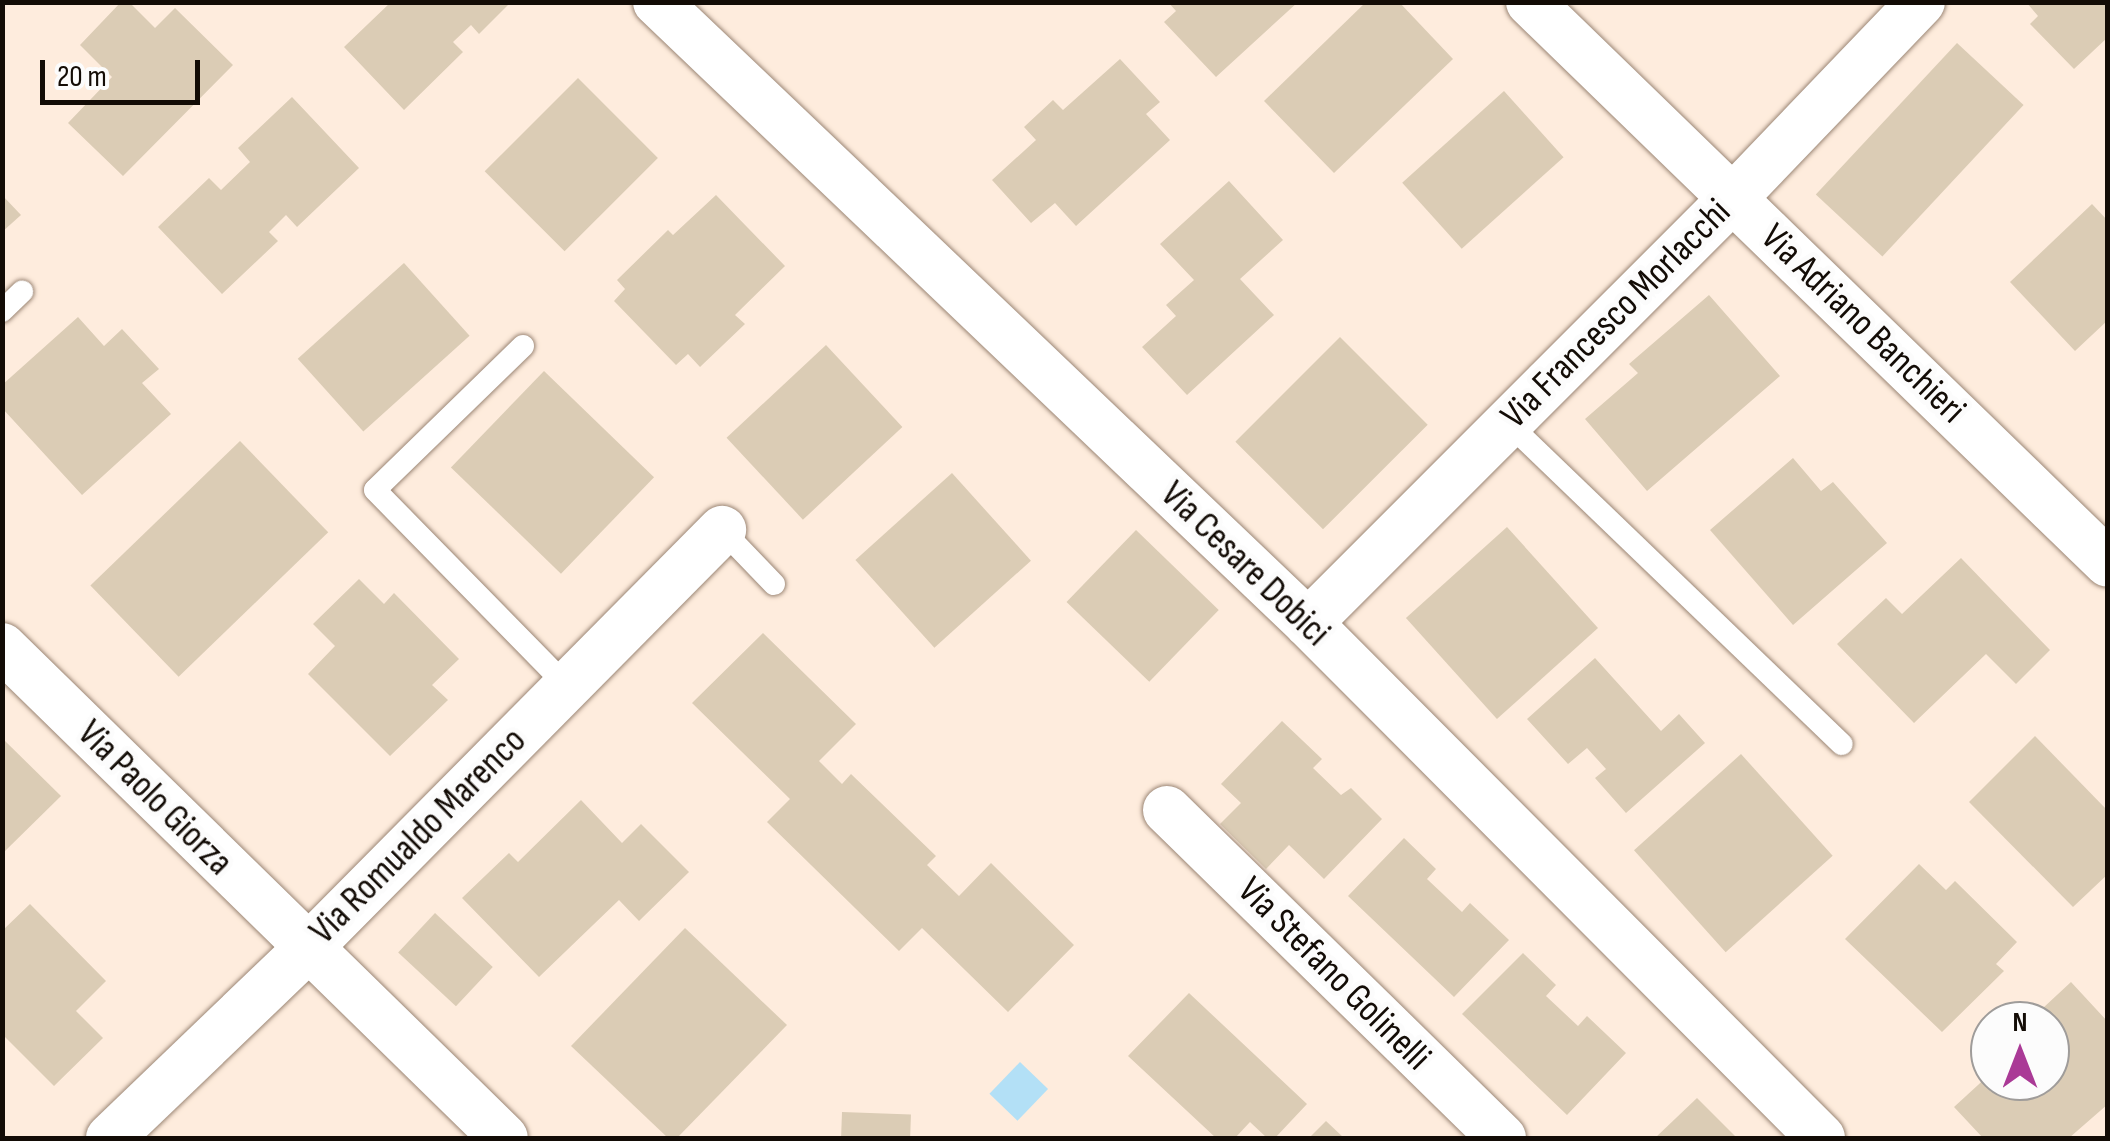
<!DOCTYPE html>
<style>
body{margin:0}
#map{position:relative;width:2110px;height:1141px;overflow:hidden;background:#feecdd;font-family:"Sofia Sans Condensed",sans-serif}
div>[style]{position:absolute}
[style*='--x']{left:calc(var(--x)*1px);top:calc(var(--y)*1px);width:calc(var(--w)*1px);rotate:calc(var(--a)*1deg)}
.water>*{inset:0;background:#b3e0f6;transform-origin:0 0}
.building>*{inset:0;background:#dbccb5;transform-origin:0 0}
.roads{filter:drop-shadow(0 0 2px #9b8675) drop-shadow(0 0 2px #9b8675)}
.service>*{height:22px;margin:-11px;padding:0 11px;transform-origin:11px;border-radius:11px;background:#fff}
.minor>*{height:48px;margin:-24px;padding:0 24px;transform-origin:24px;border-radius:24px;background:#fff}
span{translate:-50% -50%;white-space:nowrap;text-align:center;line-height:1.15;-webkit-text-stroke:10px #fcfcfc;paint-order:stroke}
.street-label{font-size:38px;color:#130c06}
.frame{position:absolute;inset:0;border:5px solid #130c06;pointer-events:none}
.north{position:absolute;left:1970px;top:1001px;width:100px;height:100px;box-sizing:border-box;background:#fcfcfc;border:2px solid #9f9c9a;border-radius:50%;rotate:0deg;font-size:28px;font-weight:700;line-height:40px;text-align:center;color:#130c06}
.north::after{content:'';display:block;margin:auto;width:35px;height:45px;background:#aa3a96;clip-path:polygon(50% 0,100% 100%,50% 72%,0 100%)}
.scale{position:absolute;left:40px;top:60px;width:160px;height:45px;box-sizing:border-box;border:5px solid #130c06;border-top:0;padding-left:12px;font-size:30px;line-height:35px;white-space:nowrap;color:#130c06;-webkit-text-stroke:8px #fcfcfc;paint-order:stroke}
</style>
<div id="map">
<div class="water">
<div style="left:1020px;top:1062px;width:39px;height:44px;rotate:44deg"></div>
</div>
<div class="building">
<div style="clip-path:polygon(121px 2px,129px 2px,155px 28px,175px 8px,233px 65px,123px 176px,68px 123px,112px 77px,80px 45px)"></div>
<div style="clip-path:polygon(391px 2px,511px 2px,479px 34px,471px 25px,453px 42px,463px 52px,404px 110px,344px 47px)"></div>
<div style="clip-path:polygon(1168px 2px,1298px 2px,1216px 77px,1164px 22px,1176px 11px)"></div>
<div style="clip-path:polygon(1366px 2px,1399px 2px,1453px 59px,1334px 173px,1264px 101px)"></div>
<div style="clip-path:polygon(2026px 2px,2108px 2px,2108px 37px,2074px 69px,2030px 24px,2038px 16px)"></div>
<div style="left:1957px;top:43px;width:91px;height:207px;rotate:43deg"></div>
<div style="clip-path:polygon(1120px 59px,1160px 102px,1146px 114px,1170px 140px,1076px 226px,1055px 203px,1031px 223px,992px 180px,1036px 140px,1024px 127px,1053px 100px,1063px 110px)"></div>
<div style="left:578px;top:78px;width:113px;height:132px;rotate:45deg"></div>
<div style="left:1504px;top:91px;width:89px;height:137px;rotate:48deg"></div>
<div style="clip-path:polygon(292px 97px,359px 168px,297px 227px,286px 215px,269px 232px,278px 241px,222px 294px,158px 227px,209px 178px,221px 190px,250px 162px,238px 148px)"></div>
<div style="clip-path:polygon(1229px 181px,1283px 240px,1240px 279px,1274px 315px,1187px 395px,1142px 347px,1176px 316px,1166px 305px,1194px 280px,1160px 244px)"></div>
<div style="clip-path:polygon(2px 195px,21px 215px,2px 232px)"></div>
<div style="clip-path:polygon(716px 195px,785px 266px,735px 315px,745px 324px,700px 367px,688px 354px,676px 365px,614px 301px,625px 289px,617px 280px,668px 230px,673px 235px)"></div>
<div style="clip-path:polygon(2092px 204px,2108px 221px,2108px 320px,2075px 351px,2010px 282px)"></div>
<div style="left:404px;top:263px;width:98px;height:143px;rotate:48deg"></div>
<div style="clip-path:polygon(1709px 295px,1780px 376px,1647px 491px,1585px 419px,1638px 373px,1629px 364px)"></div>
<div style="clip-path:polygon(78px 317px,104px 346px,122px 329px,159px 369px,142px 383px,171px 414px,82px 495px,2px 408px,2px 385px)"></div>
<div style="left:1340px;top:337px;width:124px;height:148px;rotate:45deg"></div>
<div style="left:826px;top:345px;width:112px;height:136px;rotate:47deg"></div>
<div style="left:544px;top:371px;width:153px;height:134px;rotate:44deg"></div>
<div style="left:240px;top:441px;width:127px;height:208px;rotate:46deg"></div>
<div style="clip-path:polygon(1793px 458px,1821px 491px,1833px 482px,1887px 543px,1793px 625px,1710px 530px)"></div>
<div style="left:952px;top:473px;width:118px;height:130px;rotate:48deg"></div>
<div style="left:1507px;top:527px;width:136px;height:136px;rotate:48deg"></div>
<div style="left:1136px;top:530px;width:115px;height:100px;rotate:44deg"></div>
<div style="clip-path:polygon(1961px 558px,2050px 650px,2016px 684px,1986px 654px,1914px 723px,1837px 644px,1886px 598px,1902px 614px)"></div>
<div style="clip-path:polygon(359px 579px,384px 604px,394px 593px,459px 659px,432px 685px,448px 700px,390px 756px,308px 674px,335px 646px,313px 624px)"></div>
<div style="clip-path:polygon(763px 633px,856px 724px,819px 761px,842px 784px,851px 774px,936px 856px,927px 865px,959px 896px,991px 863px,1074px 945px,1008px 1012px,922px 928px,899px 951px,767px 822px,790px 799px,692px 703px)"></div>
<div style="clip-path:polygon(1595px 658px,1661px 731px,1679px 714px,1705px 743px,1626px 813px,1595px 778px,1606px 769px,1587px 748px,1568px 764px,1527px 719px)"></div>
<div style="clip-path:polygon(1282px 721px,1322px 759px,1313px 768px,1341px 795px,1351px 788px,1382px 819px,1324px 879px,1289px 845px,1266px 869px,1220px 824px,1241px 803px,1221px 784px)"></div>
<div style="clip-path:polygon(2035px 736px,2108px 811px,2108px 874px,2073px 907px,1969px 802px)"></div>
<div style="clip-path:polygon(2px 738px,61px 796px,2px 854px)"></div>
<div style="left:1741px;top:754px;width:137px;height:144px;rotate:48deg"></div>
<div style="clip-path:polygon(581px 800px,622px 843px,641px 824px,689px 872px,639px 921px,619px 900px,539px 977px,462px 898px,509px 853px,518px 862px)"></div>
<div style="clip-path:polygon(1404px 838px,1436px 869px,1427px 879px,1462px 912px,1470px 903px,1509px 940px,1454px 997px,1348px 896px)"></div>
<div style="clip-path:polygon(1919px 864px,1946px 890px,1955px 881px,2017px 942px,1996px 964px,2004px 971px,1942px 1032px,1845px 939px)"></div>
<div style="clip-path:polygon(30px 904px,106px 981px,76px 1011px,103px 1038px,54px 1086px,2px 1034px,2px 931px)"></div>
<div style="left:435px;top:913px;width:79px;height:54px;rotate:43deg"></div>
<div style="clip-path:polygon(685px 928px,787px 1025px,677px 1138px,668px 1138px,571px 1046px)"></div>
<div style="clip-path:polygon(1523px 953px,1556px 985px,1546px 996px,1578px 1026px,1587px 1016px,1626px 1053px,1567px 1115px,1462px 1014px)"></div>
<div style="clip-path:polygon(2071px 982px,2108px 1022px,2108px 1104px,2069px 1138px,1983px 1138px,1954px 1107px,1990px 1074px,1990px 1081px,2050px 1081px,2050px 1021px,2029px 1021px)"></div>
<div style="clip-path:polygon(1189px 993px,1307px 1104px,1275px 1138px,1267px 1138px,1250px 1122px,1235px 1138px,1216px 1138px,1128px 1056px)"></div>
<div style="clip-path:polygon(1697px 1098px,1737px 1138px,1655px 1138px)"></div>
<div style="left:842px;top:1112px;width:69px;height:26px;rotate:2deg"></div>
<div style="clip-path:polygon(1326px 1121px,1344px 1138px,1309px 1138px)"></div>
</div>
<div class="roads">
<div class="service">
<div style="--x:2;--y:311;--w:28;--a:-44"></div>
<div style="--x:523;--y:346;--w:206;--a:135.8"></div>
<div style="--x:375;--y:490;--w:274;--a:45.6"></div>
<div style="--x:1508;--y:423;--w:463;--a:43.9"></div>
<div style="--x:722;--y:530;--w:75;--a:46.1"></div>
</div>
<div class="minor">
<div style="--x:657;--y:2;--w:900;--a:43.65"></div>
<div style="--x:1308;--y:623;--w:727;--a:45.11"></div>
<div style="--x:1530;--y:2;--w:805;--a:44.14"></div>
<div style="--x:1308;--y:623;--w:602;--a:-45"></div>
<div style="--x:1734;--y:197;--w:270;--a:-46.2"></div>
<div style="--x:2;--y:647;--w:702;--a:44.37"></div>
<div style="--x:1167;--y:810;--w:469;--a:44.4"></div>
<div style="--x:110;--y:1138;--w:273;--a:-43.8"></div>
<div style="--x:307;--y:949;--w:590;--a:-45.27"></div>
</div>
</div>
<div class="street-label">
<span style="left:1616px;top:314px;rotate:-45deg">Via Francesco Morlacchi</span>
<span style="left:1863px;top:324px;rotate:44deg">Via Adriano Banchieri</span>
<span style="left:1245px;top:564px;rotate:44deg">Via Cesare Dobici</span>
<span style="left:155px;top:798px;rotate:45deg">Via Paolo Giorza</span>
<span style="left:418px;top:836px;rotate:-45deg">Via Romualdo Marenco</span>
<span style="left:1334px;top:974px;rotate:45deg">Via Stefano Golinelli</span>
</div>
<div class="frame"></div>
<div class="north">N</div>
<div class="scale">20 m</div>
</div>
